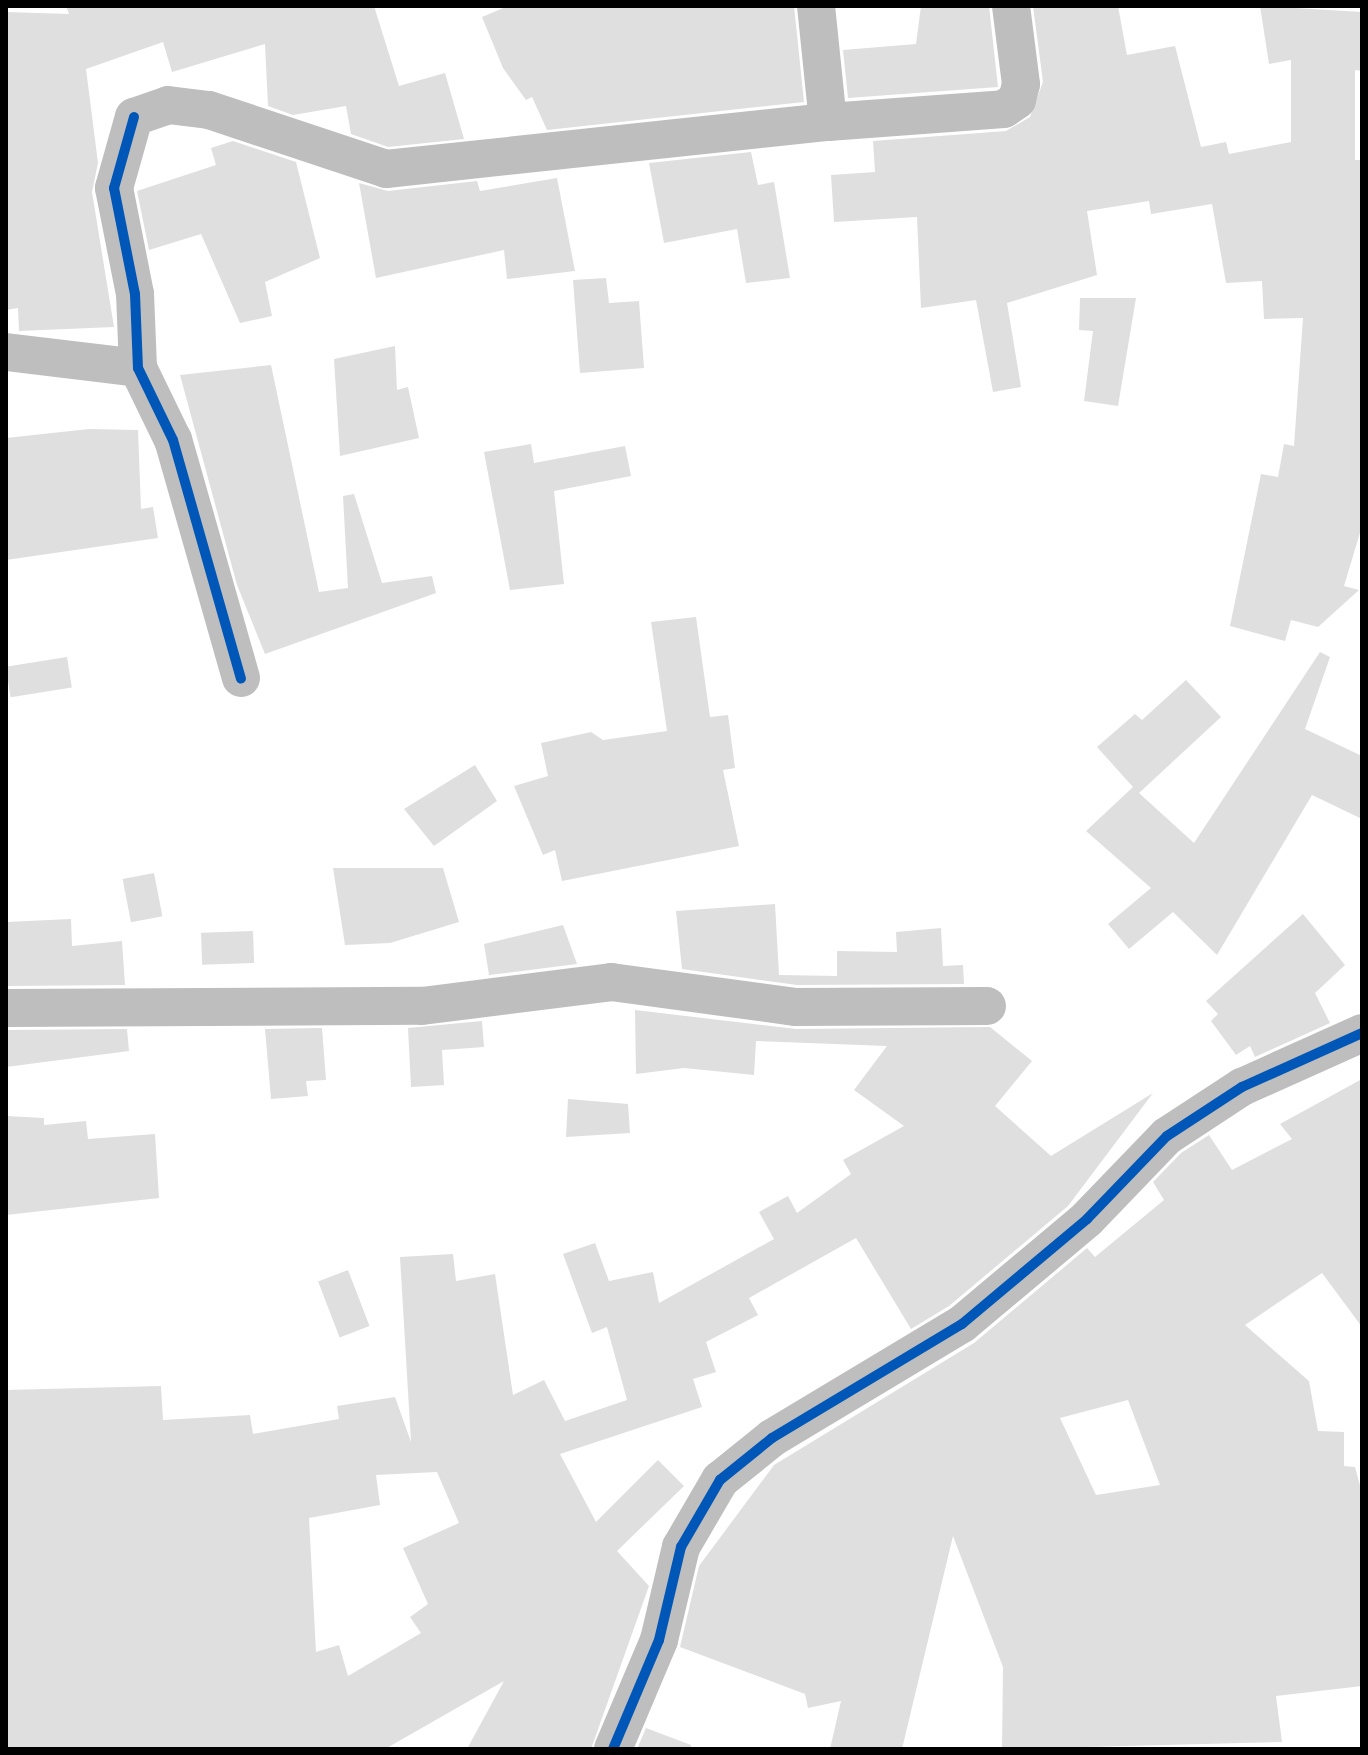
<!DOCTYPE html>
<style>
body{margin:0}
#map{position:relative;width:1368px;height:1755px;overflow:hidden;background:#fff;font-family:Helvetica,sans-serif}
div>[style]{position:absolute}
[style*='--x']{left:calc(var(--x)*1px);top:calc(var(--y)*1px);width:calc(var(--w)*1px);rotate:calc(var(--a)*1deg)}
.building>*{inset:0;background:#dfdfdf;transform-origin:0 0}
.minor>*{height:38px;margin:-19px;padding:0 19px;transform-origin:19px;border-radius:19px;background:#bebebe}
.cycleway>*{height:10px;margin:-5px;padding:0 5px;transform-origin:5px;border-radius:5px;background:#0057b8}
span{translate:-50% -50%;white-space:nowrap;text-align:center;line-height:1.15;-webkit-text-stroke:6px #fff;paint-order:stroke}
.frame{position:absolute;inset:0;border:8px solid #000;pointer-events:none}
</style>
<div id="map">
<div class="building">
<div style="clip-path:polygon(66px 6px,374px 6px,399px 86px,445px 73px,464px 139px,388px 147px,351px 134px,346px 106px,293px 115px,268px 106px,265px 44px,172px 72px,163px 42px,86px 69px,98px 163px,92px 192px,114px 327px,19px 331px,18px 308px,6px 310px,6px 12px,69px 14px)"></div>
<div style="clip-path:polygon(508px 6px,794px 6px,804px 102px,547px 130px,532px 97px,526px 100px,503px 68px,482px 17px)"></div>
<div style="clip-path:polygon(921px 6px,989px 6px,998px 87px,848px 98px,843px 50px,916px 44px)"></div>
<div style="clip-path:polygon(1033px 6px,1118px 6px,1127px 55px,1175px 46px,1201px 147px,1226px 142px,1229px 154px,1291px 142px,1291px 60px,1269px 64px,1260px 6px,1362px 12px,1362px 71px,1355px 70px,1355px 160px,1362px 160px,1362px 526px,1344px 586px,1359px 590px,1318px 627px,1291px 620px,1285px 641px,1230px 626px,1261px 474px,1278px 477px,1284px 444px,1294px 446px,1303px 318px,1264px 319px,1262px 281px,1226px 283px,1212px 204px,1151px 214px,1149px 201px,1087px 211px,1097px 275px,1007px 303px,1021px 387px,993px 392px,976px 300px,921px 308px,917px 217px,834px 222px,831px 175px,875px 172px,873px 141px,1006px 131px,1030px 117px,1043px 82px)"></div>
<div style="clip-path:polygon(233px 141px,296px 162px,320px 258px,265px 282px,272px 316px,240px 323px,201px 234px,149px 250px,137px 191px,216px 165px,211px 148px)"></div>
<div style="clip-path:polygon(751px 152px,758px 185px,774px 182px,790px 278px,746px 283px,737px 229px,664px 243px,649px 163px)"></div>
<div style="clip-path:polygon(557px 178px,575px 271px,507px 279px,504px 250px,376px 278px,359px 183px,388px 191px,477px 181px,480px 191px)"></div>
<div style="clip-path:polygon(606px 278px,609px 303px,639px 301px,644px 368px,580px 373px,573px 280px)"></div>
<div style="clip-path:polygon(1080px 298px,1136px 298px,1118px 406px,1084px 401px,1093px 331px,1079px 330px)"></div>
<div style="clip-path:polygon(395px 346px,397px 390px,408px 387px,419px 438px,340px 456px,334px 359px)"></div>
<div style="clip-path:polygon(271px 365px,319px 592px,348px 588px,343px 496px,354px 494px,382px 583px,432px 576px,436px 593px,265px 654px,237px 585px,180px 375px)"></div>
<div style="clip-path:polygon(89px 429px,138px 430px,141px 509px,153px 507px,158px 538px,6px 560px,6px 438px)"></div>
<div style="clip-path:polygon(531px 444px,534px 463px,625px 446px,631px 476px,554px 491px,564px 584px,510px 590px,484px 452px)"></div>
<div style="clip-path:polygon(696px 617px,710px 717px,728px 715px,735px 768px,723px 770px,739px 846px,562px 881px,555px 850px,543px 855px,514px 786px,548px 776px,541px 743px,591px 732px,603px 740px,667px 731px,651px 622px)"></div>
<div style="clip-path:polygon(1320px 652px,1330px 657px,1305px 729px,1362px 756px,1362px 819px,1312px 795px,1217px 955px,1173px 912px,1129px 949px,1108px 924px,1151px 888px,1086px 831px,1133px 787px,1097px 747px,1135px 714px,1142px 720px,1186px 680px,1221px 717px,1139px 793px,1194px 843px)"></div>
<div style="left:67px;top:657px;width:31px;height:62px;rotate:81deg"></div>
<div style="clip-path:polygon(475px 765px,497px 801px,434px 846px,404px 809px)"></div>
<div style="clip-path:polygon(333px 868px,443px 868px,459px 922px,390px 943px,345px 945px)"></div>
<div style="left:154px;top:873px;width:44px;height:32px;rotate:79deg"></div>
<div style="clip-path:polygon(775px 904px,779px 975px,837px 976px,837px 951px,897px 952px,896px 932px,941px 928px,943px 966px,963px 965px,964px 984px,797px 985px,682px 969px,676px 911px)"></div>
<div style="clip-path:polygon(1303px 914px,1345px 965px,1315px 993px,1330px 1023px,1255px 1057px,1250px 1046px,1236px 1055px,1211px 1021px,1218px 1014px,1206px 1001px)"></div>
<div style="clip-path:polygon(71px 919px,72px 946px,122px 941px,125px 985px,6px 986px,6px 922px)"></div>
<div style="clip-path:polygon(563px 925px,577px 964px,489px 975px,484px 944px)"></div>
<div style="left:253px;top:931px;width:32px;height:52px;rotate:88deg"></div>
<div style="clip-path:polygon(evenodd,635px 1010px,796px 1029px,990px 1027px,1032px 1061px,995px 1106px,1051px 1156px,1153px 1093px,1068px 1206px,949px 1306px,911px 1329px,856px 1238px,749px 1298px,758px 1315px,706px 1342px,716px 1372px,693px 1379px,702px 1407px,560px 1454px,596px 1522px,658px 1460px,684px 1486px,617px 1551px,649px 1586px,591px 1749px,467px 1749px,504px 1681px,385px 1749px,6px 1749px,6px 1390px,161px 1386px,163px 1420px,250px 1415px,253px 1434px,339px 1419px,337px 1406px,395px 1397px,411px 1442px,400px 1257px,453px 1254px,456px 1281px,495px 1274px,513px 1395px,544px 1380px,565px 1421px,627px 1400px,607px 1327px,592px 1333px,563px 1254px,595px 1243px,609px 1281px,653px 1272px,659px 1303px,774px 1239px,759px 1212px,788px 1196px,797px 1213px,851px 1174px,843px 1160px,904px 1126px,854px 1090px,887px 1046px,756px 1041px,754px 1075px,684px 1068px,636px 1074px,635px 1010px,437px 1472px,459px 1523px,403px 1548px,428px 1604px,410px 1617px,421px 1633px,348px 1676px,339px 1645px,316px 1652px,309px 1518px,380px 1505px,376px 1475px,437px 1472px)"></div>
<div style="clip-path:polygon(482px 1021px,484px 1047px,442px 1050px,444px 1085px,411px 1087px,408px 1028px)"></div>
<div style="clip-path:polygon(322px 1028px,326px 1080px,306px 1081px,308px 1096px,271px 1099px,265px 1029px)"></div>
<div style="clip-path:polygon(127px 1029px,129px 1051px,6px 1067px,6px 1030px)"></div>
<div style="clip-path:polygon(evenodd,1362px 1079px,1362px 1327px,1322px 1273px,1245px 1325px,1309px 1381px,1318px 1431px,1344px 1432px,1344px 1466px,1355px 1467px,1362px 1493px,1362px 1686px,1276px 1696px,1282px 1742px,1002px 1749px,1003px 1667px,953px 1536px,902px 1749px,830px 1749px,841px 1701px,808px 1708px,805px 1694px,680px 1647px,699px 1566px,774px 1465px,974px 1343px,1087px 1248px,1095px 1257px,1164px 1200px,1153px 1182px,1181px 1153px,1209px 1135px,1232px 1170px,1292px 1139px,1280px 1124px,1362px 1079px,1128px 1400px,1160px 1485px,1096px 1495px,1060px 1418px,1128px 1400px)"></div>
<div style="clip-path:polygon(568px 1099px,628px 1104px,630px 1133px,566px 1137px)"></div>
<div style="clip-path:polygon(6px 1116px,44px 1118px,44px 1125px,86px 1121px,88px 1139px,155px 1134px,159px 1198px,6px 1215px)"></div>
<div style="left:348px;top:1270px;width:60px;height:32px;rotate:69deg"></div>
<div style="clip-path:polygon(646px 1728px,691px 1745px,691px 1749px,637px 1749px)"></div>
</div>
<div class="minor">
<div style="--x:828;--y:122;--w:176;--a:-4.2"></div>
<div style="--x:1004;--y:109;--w:16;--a:-35"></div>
<div style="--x:1017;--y:100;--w:16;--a:-76"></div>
<div style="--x:1021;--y:84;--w:79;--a:-97.3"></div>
<div style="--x:6;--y:352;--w:133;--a:6.9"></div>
<div style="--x:241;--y:678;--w:248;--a:-105.9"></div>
<div style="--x:173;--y:440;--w:80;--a:-115.9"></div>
<div style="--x:138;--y:368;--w:74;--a:-92.3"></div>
<div style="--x:135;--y:294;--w:108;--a:-101.2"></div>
<div style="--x:114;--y:188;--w:74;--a:-74.3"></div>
<div style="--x:134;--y:117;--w:36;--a:-19"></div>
<div style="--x:168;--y:105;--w:41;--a:7"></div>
<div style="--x:209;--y:110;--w:187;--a:18.4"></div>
<div style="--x:386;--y:169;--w:444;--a:-6.1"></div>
<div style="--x:828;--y:122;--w:117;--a:-95.9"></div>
<div style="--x:6;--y:1008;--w:416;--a:-0.3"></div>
<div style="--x:422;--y:1006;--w:191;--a:-7.2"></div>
<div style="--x:611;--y:982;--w:187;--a:7.7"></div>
<div style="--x:796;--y:1007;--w:191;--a:-0.3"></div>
<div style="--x:613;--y:1749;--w:118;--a:-67.1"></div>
<div style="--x:659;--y:1640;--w:96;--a:-76.7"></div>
<div style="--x:681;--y:1547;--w:78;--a:-59.8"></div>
<div style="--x:720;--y:1480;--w:67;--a:-38.9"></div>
<div style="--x:772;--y:1438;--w:222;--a:-31"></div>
<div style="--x:962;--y:1324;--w:163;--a:-40"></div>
<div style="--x:1087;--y:1219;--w:115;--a:-46.1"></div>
<div style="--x:1167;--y:1136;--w:90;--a:-33.2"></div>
<div style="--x:1242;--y:1087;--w:132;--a:-24.2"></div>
</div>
<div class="cycleway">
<div style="--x:134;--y:117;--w:74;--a:105.7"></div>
<div style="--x:114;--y:188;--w:108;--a:78.8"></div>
<div style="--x:135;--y:294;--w:74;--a:87.7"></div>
<div style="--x:138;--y:368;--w:80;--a:64.1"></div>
<div style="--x:173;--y:440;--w:248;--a:74.1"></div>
<div style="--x:613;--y:1749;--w:118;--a:-67.1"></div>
<div style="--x:659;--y:1640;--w:96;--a:-76.7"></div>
<div style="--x:681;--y:1547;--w:78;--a:-59.8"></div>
<div style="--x:720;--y:1480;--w:67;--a:-38.9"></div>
<div style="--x:772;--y:1438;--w:222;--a:-31"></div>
<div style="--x:962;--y:1324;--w:163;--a:-40"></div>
<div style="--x:1087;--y:1219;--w:115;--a:-46.1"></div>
<div style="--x:1167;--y:1136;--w:90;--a:-33.2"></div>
<div style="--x:1242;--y:1087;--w:132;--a:-24.2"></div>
</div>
<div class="frame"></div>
</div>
